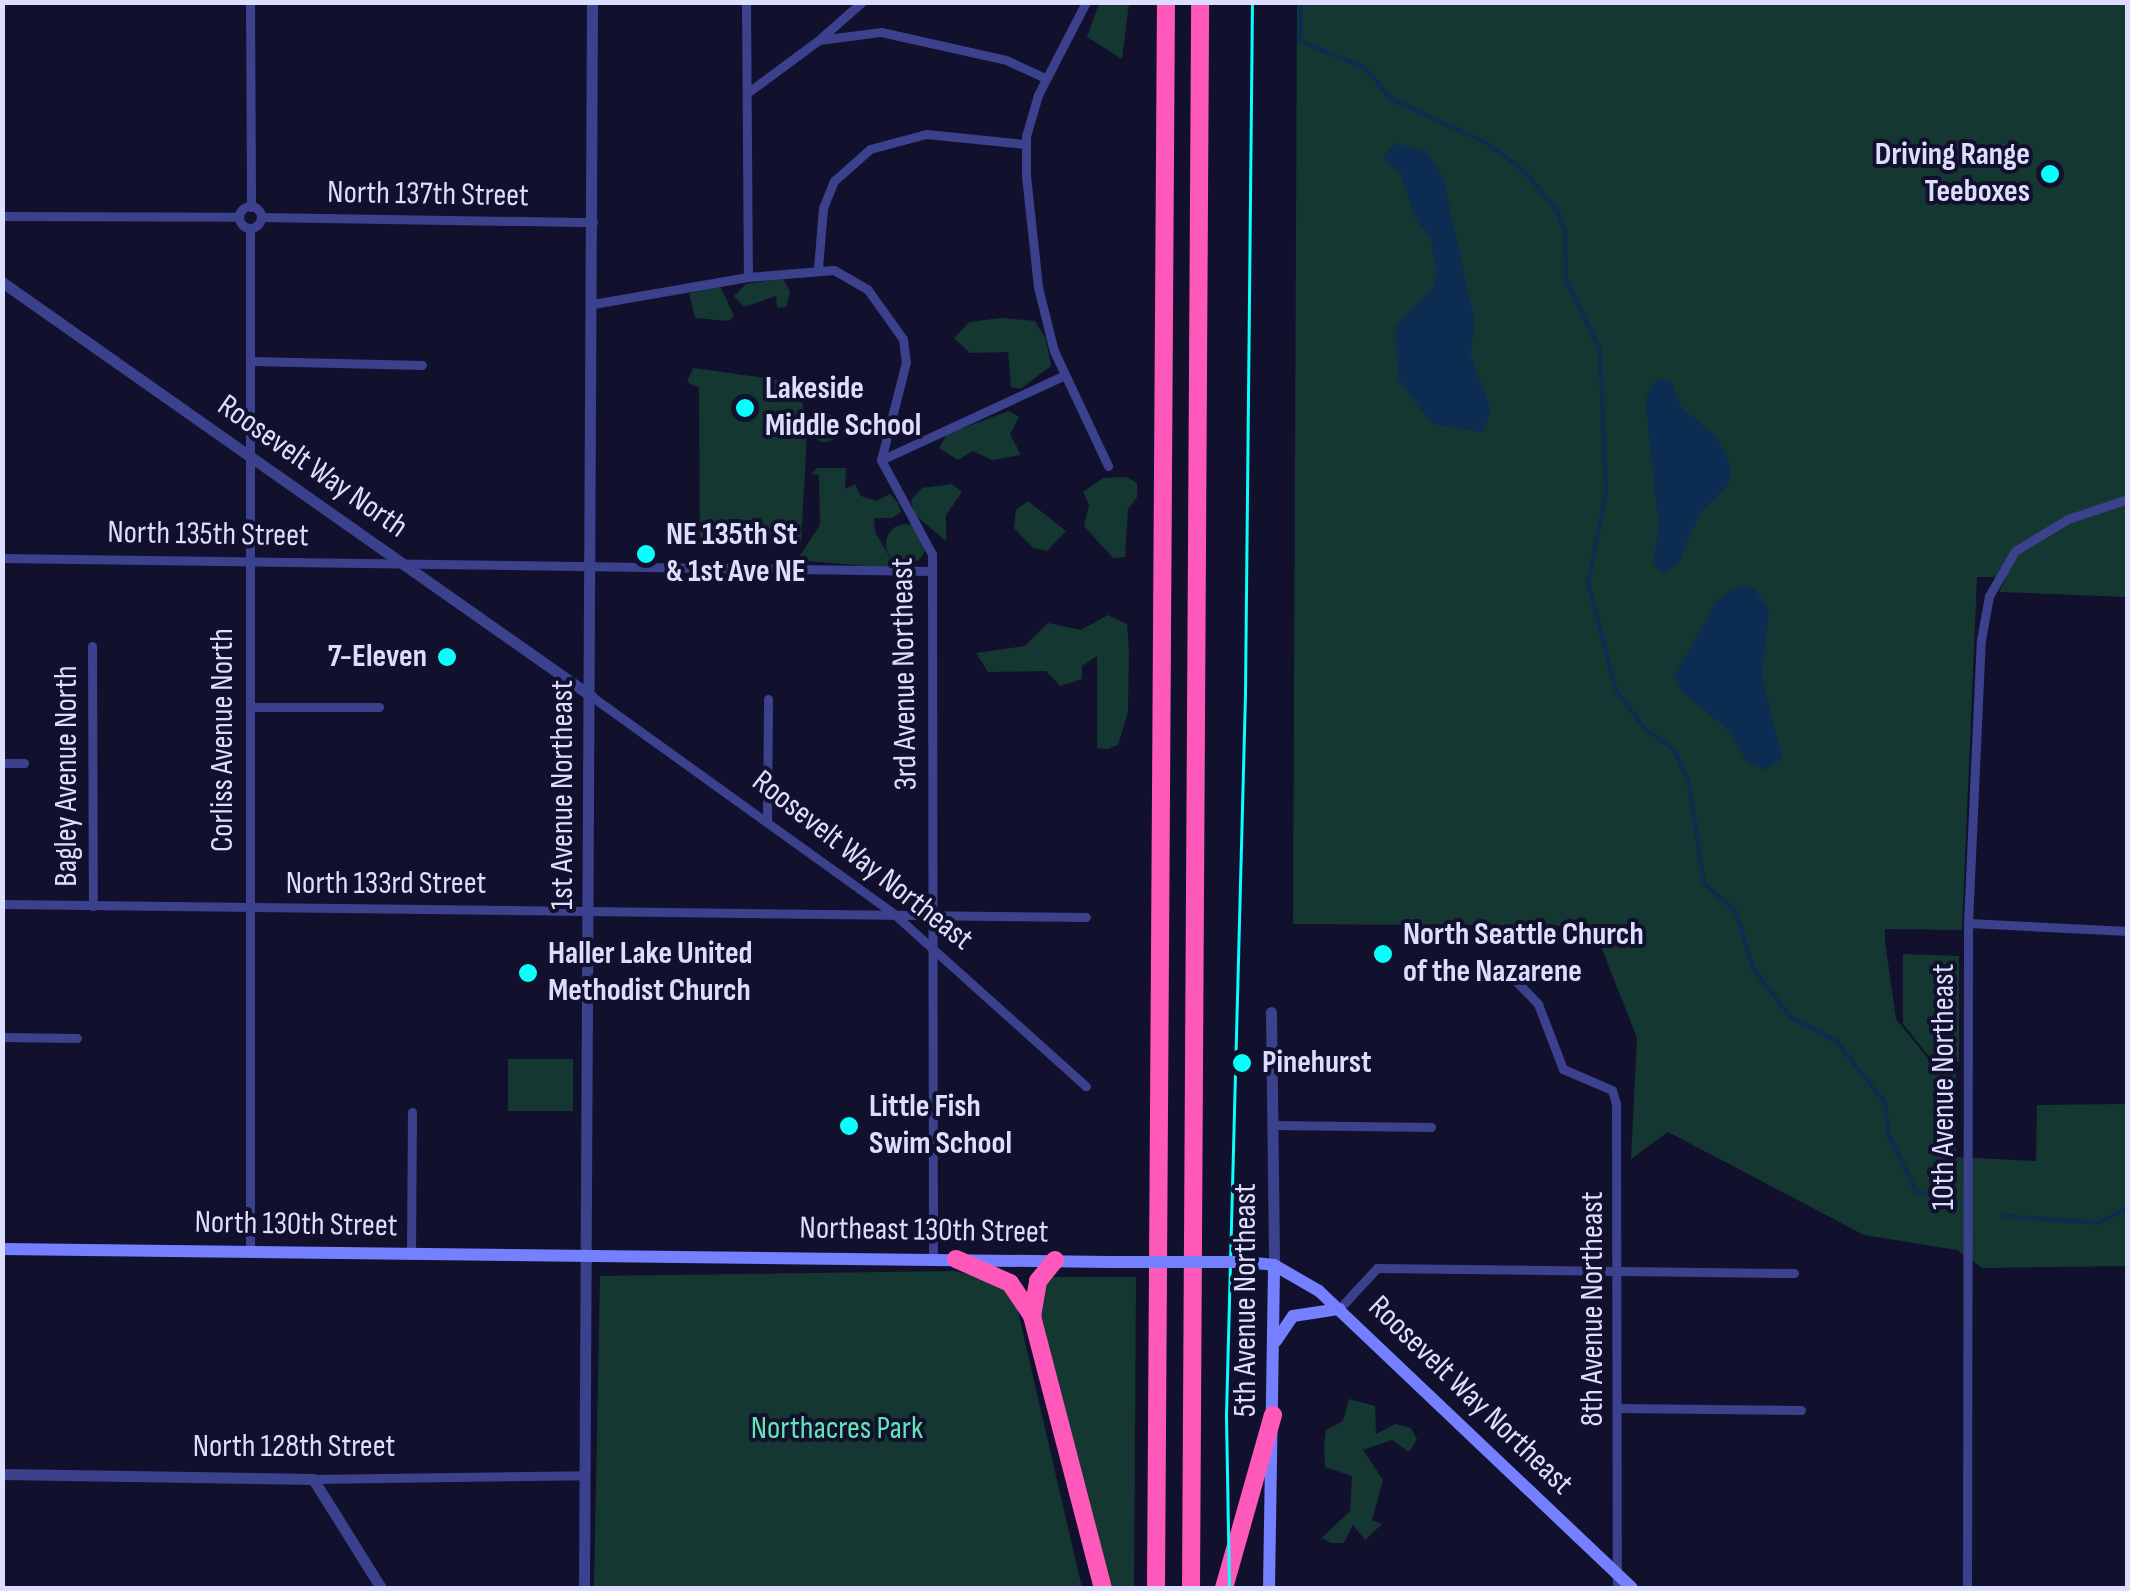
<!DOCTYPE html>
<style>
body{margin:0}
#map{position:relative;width:2130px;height:1591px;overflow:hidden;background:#12112d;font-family:"Sofia Sans Condensed",sans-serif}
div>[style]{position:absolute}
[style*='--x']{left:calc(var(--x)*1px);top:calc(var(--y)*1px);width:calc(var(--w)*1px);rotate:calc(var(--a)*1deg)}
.green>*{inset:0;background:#143732;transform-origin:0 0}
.round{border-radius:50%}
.water>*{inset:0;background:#0c2d51}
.stream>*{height:4px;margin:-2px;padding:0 2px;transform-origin:2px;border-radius:2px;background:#0c2d51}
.minor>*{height:9px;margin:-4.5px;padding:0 4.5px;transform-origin:4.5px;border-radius:4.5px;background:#3b418d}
.minor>.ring{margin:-4.5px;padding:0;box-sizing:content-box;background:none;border:9px solid #3b418d;border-radius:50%}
.tertiary>*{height:11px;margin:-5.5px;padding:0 5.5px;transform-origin:5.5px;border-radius:5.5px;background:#3b418d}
.secondary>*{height:12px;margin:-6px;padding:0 6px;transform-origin:6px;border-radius:6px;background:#7480ff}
.motorway>*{height:18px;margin:-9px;padding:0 9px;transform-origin:9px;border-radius:9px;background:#ff58bb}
.tram>*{height:2.5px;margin:-1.25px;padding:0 1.25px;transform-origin:1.25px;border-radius:1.25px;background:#09fffc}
.secondary-bridge>*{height:12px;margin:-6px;padding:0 6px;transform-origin:6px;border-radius:6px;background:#7480ff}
.dots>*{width:28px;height:28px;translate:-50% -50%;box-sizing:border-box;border:5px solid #12112d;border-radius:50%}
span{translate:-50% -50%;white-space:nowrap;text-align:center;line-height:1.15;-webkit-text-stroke:8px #12112d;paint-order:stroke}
.poi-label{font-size:32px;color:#ddf;font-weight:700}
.right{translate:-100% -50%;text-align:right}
.left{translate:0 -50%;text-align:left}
.street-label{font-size:32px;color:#ddf}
.park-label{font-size:32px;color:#63e4b5}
.frame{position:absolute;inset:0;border:5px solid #ddf;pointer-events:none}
</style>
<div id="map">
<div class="green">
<div style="clip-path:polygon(1099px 3px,1129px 3px,1122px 59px,1087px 37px)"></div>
<div style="clip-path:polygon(1297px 3px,2127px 3px,2127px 597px,1999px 592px,2006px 577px,1977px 577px,1962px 930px,1885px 929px,1885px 942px,1896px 1019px,1931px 1062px,1956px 1067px,1956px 1157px,2036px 1161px,2037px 1105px,2127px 1104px,2127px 1266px,1982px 1268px,1957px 1250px,1864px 1235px,1668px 1132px,1631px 1159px,1637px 1038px,1593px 926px,1293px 924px)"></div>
<div style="clip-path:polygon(783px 279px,790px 292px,786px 307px,777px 308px,776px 296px,744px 307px,734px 296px,746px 284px)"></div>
<div style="clip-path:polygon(720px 286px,734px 316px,728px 321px,695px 318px,689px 293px)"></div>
<div style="clip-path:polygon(1002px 318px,1035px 321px,1046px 339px,1051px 366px,1020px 389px,1011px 387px,1008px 352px,970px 353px,954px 338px,969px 322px)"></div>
<div style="clip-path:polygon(693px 368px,787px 381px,784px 390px,791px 390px,791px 382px,800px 389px,807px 432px,801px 545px,700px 545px,699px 388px,687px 382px)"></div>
<div style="clip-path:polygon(1009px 411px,1019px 417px,1010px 434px,1021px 455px,992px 460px,973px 451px,958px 460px,939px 448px,947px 434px)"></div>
<div class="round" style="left:811px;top:414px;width:28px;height:28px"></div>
<div style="clip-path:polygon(817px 468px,846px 468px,845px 489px,855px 484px,861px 496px,876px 501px,890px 494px,898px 503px,901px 512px,892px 518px,874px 518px,875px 532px,892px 561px,888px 568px,797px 560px,820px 525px,819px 475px,811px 474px)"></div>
<div style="clip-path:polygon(1127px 477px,1137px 483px,1137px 497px,1128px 509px,1125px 557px,1113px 558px,1084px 526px,1089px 505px,1083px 492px,1103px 478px)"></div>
<div style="clip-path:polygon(952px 484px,962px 492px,946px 515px,946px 541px,914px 514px,911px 500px,922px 488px)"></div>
<div style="clip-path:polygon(1028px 501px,1066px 531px,1047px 551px,1033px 548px,1014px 528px,1016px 510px)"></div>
<div class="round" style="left:886px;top:524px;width:40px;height:40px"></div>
<div style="clip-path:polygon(1108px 615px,1127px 624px,1129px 650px,1128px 712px,1118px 745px,1108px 749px,1097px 748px,1097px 656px,1082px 666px,1082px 679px,1060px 686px,1046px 671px,988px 672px,976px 653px,1025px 646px,1048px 623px,1081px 630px)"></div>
<div style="clip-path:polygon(1903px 954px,1959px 956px,1959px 1062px,1931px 1059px,1903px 1024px)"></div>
<div style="left:508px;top:1059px;width:65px;height:52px"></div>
<div style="clip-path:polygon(955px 1271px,997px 1282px,1016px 1303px,1082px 1588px,594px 1588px,600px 1276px)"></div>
<div style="clip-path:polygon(1048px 1277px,1136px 1277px,1134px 1588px,1110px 1588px,1039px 1306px)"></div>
<div style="clip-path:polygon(1349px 1399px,1375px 1406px,1376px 1434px,1395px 1424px,1411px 1428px,1417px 1439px,1409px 1452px,1392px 1440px,1363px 1450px,1383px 1480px,1372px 1520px,1382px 1524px,1365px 1540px,1353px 1525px,1344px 1543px,1331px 1543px,1322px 1538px,1350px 1511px,1352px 1476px,1325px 1467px,1324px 1444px,1326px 1430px,1343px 1421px)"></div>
</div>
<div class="water">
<div style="clip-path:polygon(1395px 143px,1426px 151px,1443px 177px,1475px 323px,1470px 354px,1491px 410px,1483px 432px,1432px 424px,1398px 379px,1395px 326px,1433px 288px,1437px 271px,1430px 238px,1414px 216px,1401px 175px,1383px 158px)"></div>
<div style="clip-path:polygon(1656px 379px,1673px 383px,1680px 406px,1717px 437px,1731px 465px,1729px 484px,1700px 513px,1678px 564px,1662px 574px,1653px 562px,1659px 527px,1645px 400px)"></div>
<div style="clip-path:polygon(1740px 586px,1753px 588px,1769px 609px,1762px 676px,1782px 758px,1764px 770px,1746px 761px,1729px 731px,1682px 692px,1674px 677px,1716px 601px)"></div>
</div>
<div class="stream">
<div style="--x:1301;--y:2;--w:39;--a:91"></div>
<div style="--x:1300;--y:41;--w:68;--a:22.4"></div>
<div style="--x:1363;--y:67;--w:45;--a:47.7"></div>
<div style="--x:1393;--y:100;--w:103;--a:24.6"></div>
<div style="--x:1487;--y:143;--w:48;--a:37.3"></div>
<div style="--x:1525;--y:172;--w:52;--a:50.5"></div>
<div style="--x:1558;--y:212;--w:20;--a:70"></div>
<div style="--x:1565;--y:231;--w:50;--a:88.9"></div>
<div style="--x:1566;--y:281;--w:77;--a:63.8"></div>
<div style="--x:1600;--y:350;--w:142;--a:87.6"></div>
<div style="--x:1606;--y:492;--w:92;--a:101.3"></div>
<div style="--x:1588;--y:582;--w:112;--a:75.5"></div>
<div style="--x:1616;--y:690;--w:49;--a:53.4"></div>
<div style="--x:1645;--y:729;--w:35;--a:35"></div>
<div style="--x:1674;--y:749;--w:38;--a:67"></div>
<div style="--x:1689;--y:784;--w:100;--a:81.4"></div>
<div style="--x:1704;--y:883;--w:43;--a:42.2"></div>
<div style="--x:1736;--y:912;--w:59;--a:73.1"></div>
<div style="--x:1753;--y:968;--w:61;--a:52.9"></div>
<div style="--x:1790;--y:1017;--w:53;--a:28"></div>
<div style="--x:1837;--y:1042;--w:78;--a:51.8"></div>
<div style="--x:1885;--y:1103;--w:31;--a:84"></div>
<div style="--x:1888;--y:1134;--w:64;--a:63.8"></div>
<div style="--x:1916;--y:1191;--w:44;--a:18.4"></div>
<div style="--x:2005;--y:1216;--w:93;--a:4.3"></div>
<div style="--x:2098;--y:1223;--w:34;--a:-27"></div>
</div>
<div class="minor">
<div style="--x:250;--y:2;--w:205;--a:89.7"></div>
<div style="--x:746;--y:2;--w:275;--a:89.6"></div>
<div style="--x:1086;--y:2;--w:105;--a:117.3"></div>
<div style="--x:1038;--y:95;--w:43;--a:106.3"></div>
<div style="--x:1026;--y:136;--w:40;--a:90"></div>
<div style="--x:1026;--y:176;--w:112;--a:83.8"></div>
<div style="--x:1038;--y:287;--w:66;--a:76"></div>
<div style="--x:1054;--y:351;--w:127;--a:64.8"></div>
<div style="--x:821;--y:38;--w:55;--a:-41.3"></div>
<div style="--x:747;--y:93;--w:89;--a:-36.4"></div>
<div style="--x:819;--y:40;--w:63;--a:-7.4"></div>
<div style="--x:881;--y:32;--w:128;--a:12.6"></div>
<div style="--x:1006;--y:60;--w:43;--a:24.8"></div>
<div class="ring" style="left:239px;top:206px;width:13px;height:13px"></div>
<div style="--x:2;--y:216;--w:237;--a:0.2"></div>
<div style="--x:261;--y:217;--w:332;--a:0.9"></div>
<div style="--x:250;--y:228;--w:1024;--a:90"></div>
<div style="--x:818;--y:268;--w:60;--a:-85.2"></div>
<div style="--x:823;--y:208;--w:29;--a:-68"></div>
<div style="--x:834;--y:181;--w:48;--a:-41.6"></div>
<div style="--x:870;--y:149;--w:58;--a:-15"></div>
<div style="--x:926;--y:134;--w:100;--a:5.8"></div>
<div style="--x:593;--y:304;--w:157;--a:-9.9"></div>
<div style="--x:748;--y:277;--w:86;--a:-4.7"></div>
<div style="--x:834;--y:270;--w:39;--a:30"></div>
<div style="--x:868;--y:290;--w:60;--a:54.5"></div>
<div style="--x:903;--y:339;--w:23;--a:83"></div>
<div style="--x:906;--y:362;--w:101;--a:104.3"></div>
<div style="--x:881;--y:460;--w:107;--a:61.5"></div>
<div style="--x:932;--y:554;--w:705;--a:89.92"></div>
<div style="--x:250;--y:361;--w:172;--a:1.3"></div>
<div style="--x:881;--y:460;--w:200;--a:-24.8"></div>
<div style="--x:2;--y:558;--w:930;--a:0.8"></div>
<div style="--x:92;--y:646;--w:260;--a:89.8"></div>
<div style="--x:591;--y:696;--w:373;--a:35.7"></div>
<div style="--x:894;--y:914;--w:258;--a:41.9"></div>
<div style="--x:250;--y:707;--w:129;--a:0"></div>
<div style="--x:2;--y:763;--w:22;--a:0"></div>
<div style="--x:767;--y:820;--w:121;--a:-89.5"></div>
<div style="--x:2;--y:904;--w:1084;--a:0.69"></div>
<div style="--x:1968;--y:923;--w:160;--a:2.9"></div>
<div style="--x:1514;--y:979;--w:35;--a:46"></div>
<div style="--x:1538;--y:1004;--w:70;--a:69"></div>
<div style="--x:1563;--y:1069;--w:53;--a:23.2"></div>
<div style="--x:1612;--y:1090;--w:15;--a:74"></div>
<div style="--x:1616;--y:1104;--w:484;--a:89.9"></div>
<div style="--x:2;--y:1037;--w:75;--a:0.8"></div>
<div style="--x:1274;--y:1125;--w:157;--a:0.7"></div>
<div style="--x:411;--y:1253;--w:141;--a:-89.6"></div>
<div style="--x:1339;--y:1309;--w:56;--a:-47.2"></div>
<div style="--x:1377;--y:1268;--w:417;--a:0.7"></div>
<div style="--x:1618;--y:1408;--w:183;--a:0.6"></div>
<div style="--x:313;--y:1479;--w:272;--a:-0.8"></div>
<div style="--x:1967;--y:1588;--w:665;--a:-89.91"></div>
<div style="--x:1968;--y:923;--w:283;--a:-87.4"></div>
<div style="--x:1981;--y:640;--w:45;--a:-79.7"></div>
<div style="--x:1989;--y:596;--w:52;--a:-60"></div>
<div style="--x:2015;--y:551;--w:62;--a:-31.1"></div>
<div style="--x:2068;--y:519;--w:63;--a:-18.4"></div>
</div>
<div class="tertiary">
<div style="--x:2;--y:282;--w:720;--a:35.1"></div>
<div style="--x:1271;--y:1012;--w:253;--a:89.3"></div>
<div style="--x:2;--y:1474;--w:311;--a:0.9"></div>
<div style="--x:313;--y:1479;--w:128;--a:58"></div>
<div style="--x:584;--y:1588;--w:1586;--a:-89.71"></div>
</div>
<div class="secondary">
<div style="--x:2;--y:1249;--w:1107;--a:0.67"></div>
<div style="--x:1246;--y:1262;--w:28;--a:6"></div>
<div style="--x:1274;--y:1265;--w:52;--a:30"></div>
<div style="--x:1319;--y:1291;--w:431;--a:43.5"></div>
<div style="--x:1276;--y:1341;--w:30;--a:-56"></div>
<div style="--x:1293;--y:1316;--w:47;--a:-8.7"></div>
<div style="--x:1269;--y:1588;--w:323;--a:-89.1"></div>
</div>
<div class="motorway">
<div style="--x:956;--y:1259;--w:59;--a:24"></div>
<div style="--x:1010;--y:1283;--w:40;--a:56"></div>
<div style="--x:1032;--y:1316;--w:281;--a:75.4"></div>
<div style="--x:1032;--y:1316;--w:36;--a:-80"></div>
<div style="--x:1038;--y:1281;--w:27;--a:-51"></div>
<div style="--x:1156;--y:1588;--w:1586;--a:-89.64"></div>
<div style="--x:1191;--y:1588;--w:1586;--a:-89.67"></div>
<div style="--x:1224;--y:1588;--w:180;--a:-74.2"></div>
</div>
<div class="tram">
<div style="--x:1229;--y:1588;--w:173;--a:-91"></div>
<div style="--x:1226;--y:1415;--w:722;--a:-88.49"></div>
<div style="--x:1245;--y:693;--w:691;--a:-89.42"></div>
</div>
<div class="secondary-bridge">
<div style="--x:1109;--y:1262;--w:137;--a:0"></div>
</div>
<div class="dots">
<div style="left:2050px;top:174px;background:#09fffc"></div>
<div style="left:745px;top:408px;background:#09fffc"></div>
<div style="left:646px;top:554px;background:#09fffc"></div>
<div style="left:447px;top:657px;background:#09fffc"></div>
<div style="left:1383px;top:954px;background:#09fffc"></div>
<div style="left:528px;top:973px;background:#09fffc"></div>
<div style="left:1242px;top:1063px;background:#09fffc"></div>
<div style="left:849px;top:1126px;background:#09fffc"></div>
</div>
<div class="poi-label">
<span class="right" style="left:2030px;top:174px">Driving Range<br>Teeboxes</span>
<span class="left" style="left:765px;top:408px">Lakeside<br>Middle School</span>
<span class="left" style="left:666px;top:554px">NE 135th St<br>&amp; 1st Ave NE</span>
<span class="right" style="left:427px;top:657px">7-Eleven</span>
<span class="left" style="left:1403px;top:954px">North Seattle Church<br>of the Nazarene</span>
<span class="left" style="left:548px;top:973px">Haller Lake United<br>Methodist Church</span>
<span class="left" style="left:1262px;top:1063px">Pinehurst</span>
<span class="left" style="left:869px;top:1126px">Little Fish<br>Swim School</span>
</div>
<div class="street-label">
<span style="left:428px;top:195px;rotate:1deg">North 137th Street</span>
<span style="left:312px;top:467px;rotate:35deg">Roosevelt Way North</span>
<span style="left:208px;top:535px;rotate:1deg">North 135th Street</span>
<span style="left:905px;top:674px;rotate:-91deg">3rd Avenue Northeast</span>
<span style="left:223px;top:740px;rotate:-90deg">Corliss Avenue North</span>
<span style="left:67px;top:776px;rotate:-90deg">Bagley Avenue North</span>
<span style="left:563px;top:795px;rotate:-90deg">1st Avenue Northeast</span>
<span style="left:862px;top:861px;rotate:38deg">Roosevelt Way Northeast</span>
<span style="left:386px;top:884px">North 133rd Street</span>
<span style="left:1944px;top:1087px;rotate:-90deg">10th Avenue Northeast</span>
<span style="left:296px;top:1225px;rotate:1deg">North 130th Street</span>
<span style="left:924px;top:1231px;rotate:1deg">Northeast 130th Street</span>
<span style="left:1246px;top:1300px;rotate:-90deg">5th Avenue Northeast</span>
<span style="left:1593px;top:1309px;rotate:-90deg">8th Avenue Northeast</span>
<span style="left:1470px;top:1396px;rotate:44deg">Roosevelt Way Northeast</span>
<span style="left:294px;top:1447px">North 128th Street</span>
</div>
<div class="park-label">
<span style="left:837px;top:1429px">Northacres Park</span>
</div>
<div class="frame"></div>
</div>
